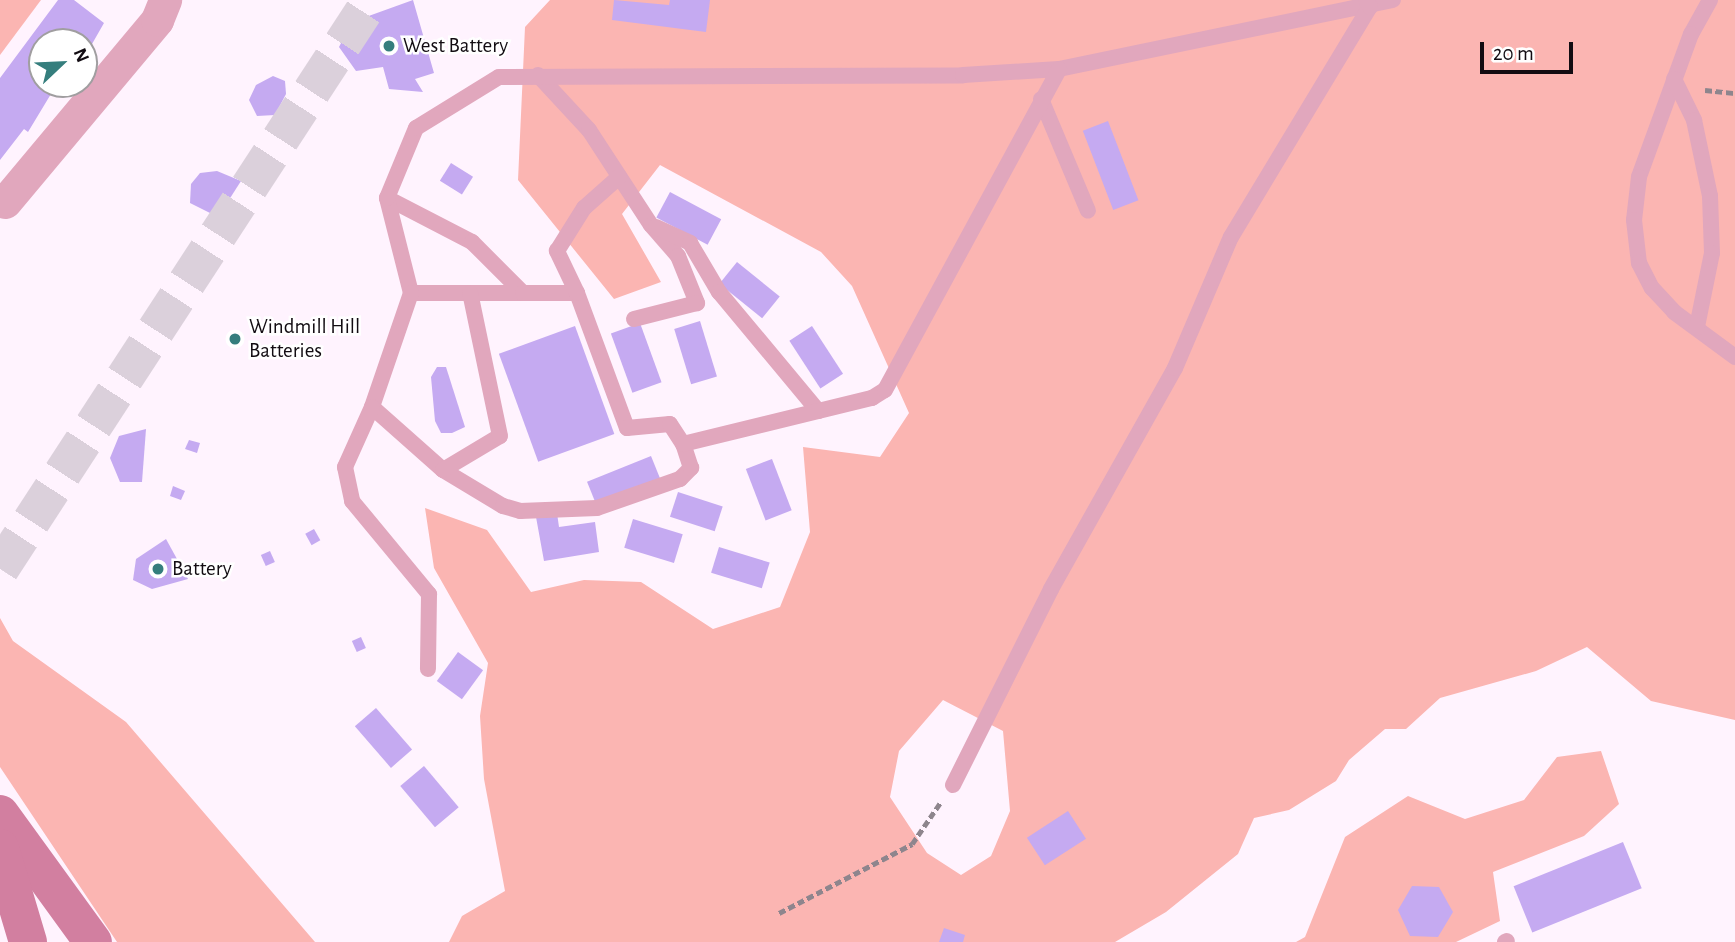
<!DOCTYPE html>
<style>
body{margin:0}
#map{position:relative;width:1735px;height:942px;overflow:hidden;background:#fff3fe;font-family:"Alegreya Sans",sans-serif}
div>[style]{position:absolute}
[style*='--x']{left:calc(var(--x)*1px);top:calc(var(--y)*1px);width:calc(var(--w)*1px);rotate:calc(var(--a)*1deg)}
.green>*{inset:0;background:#fbb5b2}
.building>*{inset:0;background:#c5aaf1;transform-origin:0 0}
.secondary-tunnel>*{height:38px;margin-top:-19px;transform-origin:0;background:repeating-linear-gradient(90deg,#dbd0db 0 38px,transparent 0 57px)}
.path>*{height:4.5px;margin-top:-2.25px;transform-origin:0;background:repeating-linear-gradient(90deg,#8e858d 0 7px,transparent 0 10.5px)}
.lane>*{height:16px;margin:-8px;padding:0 8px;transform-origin:8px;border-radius:8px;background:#e1a7bd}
.street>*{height:33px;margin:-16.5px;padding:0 16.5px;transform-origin:16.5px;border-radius:16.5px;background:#e1a7bd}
.secondary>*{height:38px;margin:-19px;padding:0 19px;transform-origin:19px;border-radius:19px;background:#d27fa0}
.dots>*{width:19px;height:19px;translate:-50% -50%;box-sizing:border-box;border:4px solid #fff;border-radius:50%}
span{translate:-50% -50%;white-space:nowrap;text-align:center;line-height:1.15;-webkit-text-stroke:5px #fff;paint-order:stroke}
.poi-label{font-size:21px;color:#120c12}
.left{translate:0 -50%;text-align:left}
.north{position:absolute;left:28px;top:28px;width:70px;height:70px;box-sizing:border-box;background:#fff;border:2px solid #a09ea0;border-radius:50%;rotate:67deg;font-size:19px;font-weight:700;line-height:28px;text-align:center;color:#120c12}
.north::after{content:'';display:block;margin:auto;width:24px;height:32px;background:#357e7d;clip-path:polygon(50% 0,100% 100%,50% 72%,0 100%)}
.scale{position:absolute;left:1480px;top:42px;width:93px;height:32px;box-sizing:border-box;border:4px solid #120c12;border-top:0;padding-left:9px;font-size:21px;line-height:24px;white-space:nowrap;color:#120c12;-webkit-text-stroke:5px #fff;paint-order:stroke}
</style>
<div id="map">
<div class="green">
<div style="clip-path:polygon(0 0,41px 0,0 55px)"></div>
<div style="clip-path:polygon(evenodd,550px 0,1735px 0,1735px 720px,1651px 701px,1587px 647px,1536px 671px,1440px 698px,1406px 729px,1385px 729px,1349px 760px,1336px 781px,1289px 810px,1254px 818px,1238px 854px,1166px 912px,1115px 942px,449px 942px,462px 916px,505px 891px,484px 779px,480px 716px,488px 663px,434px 568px,425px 508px,487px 530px,531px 592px,584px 580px,641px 582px,713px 629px,780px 607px,810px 532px,803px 447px,880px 457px,909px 413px,852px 286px,821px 252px,660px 165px,622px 214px,661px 282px,614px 299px,518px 180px,525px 27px,550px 0,943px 700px,1003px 731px,1010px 811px,991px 856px,961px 875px,927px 853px,890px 797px,899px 751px,943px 700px)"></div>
<div style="clip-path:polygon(0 618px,13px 641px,126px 722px,315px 942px,117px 942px,0 767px)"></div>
<div style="clip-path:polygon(1601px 751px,1619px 804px,1584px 836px,1493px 872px,1500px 921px,1456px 942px,1296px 942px,1305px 937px,1345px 837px,1408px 796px,1465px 819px,1524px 800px,1557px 757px)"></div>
</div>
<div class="building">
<div style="clip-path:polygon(58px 0,74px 0,104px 23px,84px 58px,84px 42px,42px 42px,42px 84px,57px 84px,28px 132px,24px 129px,0 160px,0 78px)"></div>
<div style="clip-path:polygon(413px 0,434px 73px,415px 79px,423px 92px,389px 89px,383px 67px,356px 71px,339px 47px,352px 22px)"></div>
<div style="clip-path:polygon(614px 0,669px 5px,670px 0,710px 0,706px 32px,612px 20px)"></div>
<div style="clip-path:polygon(273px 76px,285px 81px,286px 94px,275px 115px,257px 116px,249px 100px,256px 85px)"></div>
<div style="left:1108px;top:121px;width:85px;height:27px;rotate:69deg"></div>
<div style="left:451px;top:163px;width:26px;height:21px;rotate:32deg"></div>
<div style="clip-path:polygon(217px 171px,241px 181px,218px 217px,190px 203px,191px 184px,200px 173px)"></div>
<div style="left:670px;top:192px;width:58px;height:29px;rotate:28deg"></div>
<div style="left:737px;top:262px;width:55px;height:28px;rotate:39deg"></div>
<div style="left:700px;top:321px;width:58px;height:27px;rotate:73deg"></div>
<div style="left:640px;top:323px;width:63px;height:31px;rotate:70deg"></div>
<div style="left:575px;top:326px;width:115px;height:81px;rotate:70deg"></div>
<div style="left:812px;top:326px;width:57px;height:27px;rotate:57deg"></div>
<div style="clip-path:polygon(437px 367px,446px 367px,465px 427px,452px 433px,441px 433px,435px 421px,431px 377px)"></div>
<div style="clip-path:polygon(146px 429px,142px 482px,120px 482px,110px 458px,119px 436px)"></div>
<div style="clip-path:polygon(189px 440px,200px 443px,197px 453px,185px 449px)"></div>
<div style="left:651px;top:456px;width:24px;height:69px;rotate:68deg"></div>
<div style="left:772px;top:459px;width:55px;height:28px;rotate:69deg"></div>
<div style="clip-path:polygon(173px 486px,185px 491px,181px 500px,170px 496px)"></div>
<div style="left:678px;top:492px;width:47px;height:26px;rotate:18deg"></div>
<div style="clip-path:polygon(557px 513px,559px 527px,595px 522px,599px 552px,544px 561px,536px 517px)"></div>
<div style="left:633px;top:519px;width:52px;height:30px;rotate:17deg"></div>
<div style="left:314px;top:529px;width:13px;height:10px;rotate:61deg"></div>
<div style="clip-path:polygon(166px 539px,188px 579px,152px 589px,133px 580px,136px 559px)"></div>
<div style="left:719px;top:547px;width:53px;height:27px;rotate:17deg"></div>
<div style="left:270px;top:551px;width:12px;height:10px;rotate:66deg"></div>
<div style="left:361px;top:637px;width:12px;height:10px;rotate:66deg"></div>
<div style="left:458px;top:652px;width:31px;height:36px;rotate:36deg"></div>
<div style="left:376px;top:708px;width:55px;height:28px;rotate:49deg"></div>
<div style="left:424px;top:766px;width:54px;height:31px;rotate:50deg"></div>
<div style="left:1068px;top:811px;width:33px;height:49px;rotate:57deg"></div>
<div style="left:1623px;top:842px;width:50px;height:118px;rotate:68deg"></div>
<div style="clip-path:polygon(1412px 886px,1439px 887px,1453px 912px,1438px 937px,1410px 936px,1398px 910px)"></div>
<div style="clip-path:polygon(944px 928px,965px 935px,963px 942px,939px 942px)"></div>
</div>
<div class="secondary-tunnel">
<div style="--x:0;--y:569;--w:679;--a:-56.89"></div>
</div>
<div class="path">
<div style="--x:1705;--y:90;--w:30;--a:6"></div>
<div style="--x:779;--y:913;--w:150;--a:-27.4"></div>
<div style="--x:912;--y:844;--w:50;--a:-55.7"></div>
</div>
<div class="lane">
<div style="--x:1710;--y:0;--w:39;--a:119"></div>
<div style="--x:1691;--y:34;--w:152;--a:110"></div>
<div style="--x:1639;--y:177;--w:43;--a:96.6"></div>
<div style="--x:1634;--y:220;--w:43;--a:83.4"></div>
<div style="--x:1639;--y:263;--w:28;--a:63"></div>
<div style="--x:1652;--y:288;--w:33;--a:47"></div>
<div style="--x:1674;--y:312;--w:76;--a:36.4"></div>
<div style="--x:538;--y:75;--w:75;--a:47.2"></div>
<div style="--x:589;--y:130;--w:113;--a:56.9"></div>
<div style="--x:651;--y:225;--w:41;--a:48.9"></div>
<div style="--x:678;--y:256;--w:51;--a:68"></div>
<div style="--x:697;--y:303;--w:65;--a:165.7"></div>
<div style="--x:1674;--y:79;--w:46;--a:64"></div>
<div style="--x:1694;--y:120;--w:78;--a:78.1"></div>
<div style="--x:1710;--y:196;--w:57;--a:88"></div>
<div style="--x:1712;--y:253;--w:76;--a:101.5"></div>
<div style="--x:1041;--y:99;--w:121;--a:67.2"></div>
<div style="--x:387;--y:198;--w:96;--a:27.4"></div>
<div style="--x:472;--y:242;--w:72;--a:45"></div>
<div style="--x:523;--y:293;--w:112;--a:180"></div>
<div style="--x:411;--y:293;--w:98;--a:-104.2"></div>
<div style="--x:387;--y:198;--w:76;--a:-67.5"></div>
<div style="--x:416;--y:128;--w:97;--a:-31.6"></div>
<div style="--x:499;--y:77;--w:464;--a:-0.2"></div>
<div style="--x:963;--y:75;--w:96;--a:-3.6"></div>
<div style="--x:1059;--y:69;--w:341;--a:-11.7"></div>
<div style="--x:656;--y:227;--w:38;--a:25"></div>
<div style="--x:690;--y:243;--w:57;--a:59.4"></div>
<div style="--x:719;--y:292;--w:155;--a:50.2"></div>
<div style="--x:411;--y:293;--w:120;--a:108.9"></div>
<div style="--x:372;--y:407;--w:95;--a:41.6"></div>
<div style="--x:443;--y:470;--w:70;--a:31"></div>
<div style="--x:503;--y:506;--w:18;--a:16"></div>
<div style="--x:520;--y:511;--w:77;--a:-2.2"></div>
<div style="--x:597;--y:508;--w:88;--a:-19.3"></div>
<div style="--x:680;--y:479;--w:16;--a:-45"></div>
<div style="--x:691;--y:468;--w:25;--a:-108"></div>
<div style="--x:523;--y:293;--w:54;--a:0"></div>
<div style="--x:577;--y:293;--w:144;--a:69.7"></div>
<div style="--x:627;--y:428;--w:43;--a:-5.3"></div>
<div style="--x:670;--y:424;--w:24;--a:57"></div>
<div style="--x:683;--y:444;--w:195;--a:-13.7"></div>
<div style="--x:872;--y:398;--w:15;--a:-32"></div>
<div style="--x:885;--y:390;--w:365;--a:-61.5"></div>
<div style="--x:577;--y:293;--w:47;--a:-115.5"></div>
<div style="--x:557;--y:251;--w:51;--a:-57.9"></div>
<div style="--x:584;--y:208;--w:47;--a:-41.5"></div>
<div style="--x:372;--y:407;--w:66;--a:114.2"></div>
<div style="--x:345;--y:467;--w:35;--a:78"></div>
<div style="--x:352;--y:501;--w:121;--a:50.4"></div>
<div style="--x:429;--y:594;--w:75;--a:90.8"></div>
<div style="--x:443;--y:470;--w:66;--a:-30.8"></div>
<div style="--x:500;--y:436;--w:146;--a:-101.8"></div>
<div style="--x:953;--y:785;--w:219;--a:-63.4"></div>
<div style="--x:1051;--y:589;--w:253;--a:-60.7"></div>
<div style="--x:1175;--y:368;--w:142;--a:-66.9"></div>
<div style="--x:1231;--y:237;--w:269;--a:-58.9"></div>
<div style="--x:1370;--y:7;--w:6;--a:-121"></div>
<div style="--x:1505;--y:942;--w:2;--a:-27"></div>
</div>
<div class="street">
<div style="--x:5;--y:202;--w:237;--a:-50.1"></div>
<div style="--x:157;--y:20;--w:22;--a:-68"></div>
</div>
<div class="secondary">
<div style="--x:0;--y:814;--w:158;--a:54"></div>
<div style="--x:0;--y:848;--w:98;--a:73.4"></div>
</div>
<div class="dots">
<div style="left:389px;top:46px;background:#357e7d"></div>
<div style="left:235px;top:339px;background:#357e7d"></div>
<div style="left:158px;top:569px;background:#357e7d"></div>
</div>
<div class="poi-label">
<span class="left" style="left:403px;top:46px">West Battery</span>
<span class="left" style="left:249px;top:339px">Windmill Hill<br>Batteries</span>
<span class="left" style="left:172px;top:569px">Battery</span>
</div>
<div class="north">N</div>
<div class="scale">20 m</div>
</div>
